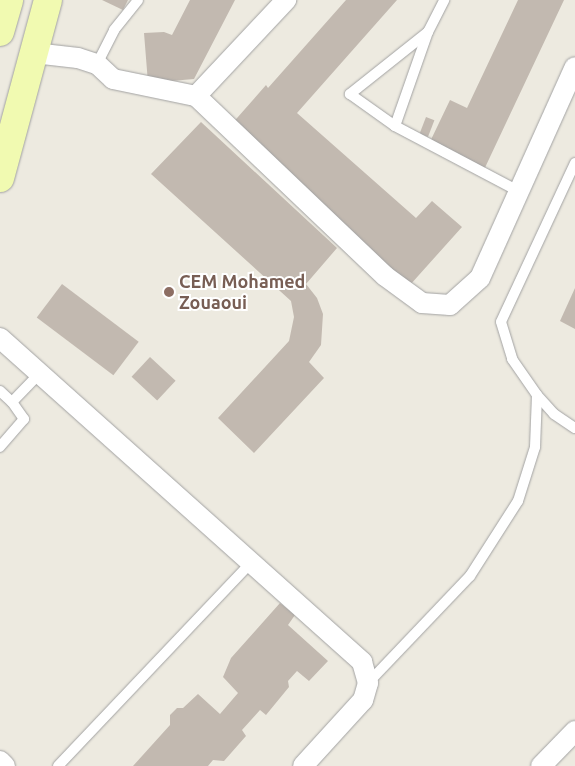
<!DOCTYPE html>
<style>
body{margin:0}
#map{position:relative;width:575px;height:766px;overflow:hidden;background:#edeae0;font-family:Ubuntu,sans-serif}
div>[style]{position:absolute}
[style*='--x']{left:calc(var(--x)*1px);top:calc(var(--y)*1px);width:calc(var(--w)*1px);rotate:calc(var(--a)*1deg)}
.building>*{inset:0;background:#c2b9b0;transform-origin:0 0}
.roads{filter:drop-shadow(0 0 1px #a2a2a2) drop-shadow(0 0 1px #a2a2a2)}
.service>*{height:10px;margin:-5px;padding:0 5px;transform-origin:5px;border-radius:5px;background:#fff}
.minor>*{height:20px;margin:-10px;padding:0 10px;transform-origin:10px;border-radius:10px;background:#fff}
.secondary>*{height:28px;margin:-14px;padding:0 14px;transform-origin:14px;border-radius:14px;background:#f1fab1}
.dots>*{width:14px;height:14px;translate:-50% -50%;box-sizing:border-box;border:2px solid #fff;border-radius:50%}
span{translate:-50% -50%;white-space:nowrap;text-align:center;line-height:1.15;-webkit-text-stroke:4px #fff;paint-order:stroke}
.education-label{font-size:18px;color:#785e54;font-weight:700}
.left{translate:0 -50%;text-align:left}
</style>
<div id="map">
<div class="building">
<div style="clip-path:polygon(102px 0,128px 0,123px 10px)"></div>
<div style="clip-path:polygon(190px 0,235px 0,194px 79px,148px 83px,144px 33px,164px 32px,172px 35px)"></div>
<div style="clip-path:polygon(346px 0,397px 0,297px 113px,416px 218px,432px 201px,462px 227px,410px 285px,230px 126px,266px 85px,268px 88px)"></div>
<div style="clip-path:polygon(518px 0,564px 0,482px 174px,427px 148px,450px 100px,467px 108px)"></div>
<div style="left:426px;top:117px;width:9px;height:18px;rotate:21deg"></div>
<div style="clip-path:polygon(201px 122px,337px 248px,306px 284px,317px 298px,323px 314px,321px 345px,309px 362px,324px 378px,254px 453px,218px 418px,289px 341px,294px 317px,291px 301px,151px 174px)"></div>
<div style="left:62px;top:284px;width:96px;height:42px;rotate:37deg"></div>
<div style="clip-path:polygon(575px 288px,575px 329px,560px 321px)"></div>
<div style="left:150px;top:357px;width:35px;height:27px;rotate:43deg"></div>
<div style="clip-path:polygon(280px 603px,295px 615px,288px 625px,328px 661px,309px 681px,297px 671px,288px 681px,289px 687px,266px 715px,260px 710px,242px 730px,246px 736px,224px 761px,213px 760px,208px 766px,133px 766px,170px 725px,170px 715px,177px 708px,183px 708px,198px 694px,220px 714px,238px 693px,223px 677px,231px 658px)"></div>
</div>
<div class="roads">
<div class="service">
<div style="--x:428;--y:32;--w:100;--a:141.5"></div>
<div style="--x:350;--y:94;--w:55;--a:35.4"></div>
<div style="--x:395;--y:126;--w:141;--a:27.8"></div>
<div style="--x:97;--y:64;--w:38;--a:-63"></div>
<div style="--x:114;--y:30;--w:38;--a:-51"></div>
<div style="--x:395;--y:126;--w:100;--a:-70.7"></div>
<div style="--x:428;--y:32;--w:36;--a:-63"></div>
<div style="--x:575;--y:163;--w:175;--a:115"></div>
<div style="--x:501;--y:322;--w:39;--a:73"></div>
<div style="--x:512;--y:359;--w:44;--a:55.2"></div>
<div style="--x:537;--y:395;--w:25;--a:48"></div>
<div style="--x:554;--y:414;--w:25;--a:34"></div>
<div style="--x:0;--y:391;--w:16;--a:43"></div>
<div style="--x:12;--y:402;--w:21;--a:55"></div>
<div style="--x:24;--y:419;--w:37;--a:131"></div>
<div style="--x:12;--y:402;--w:39;--a:-46"></div>
<div style="--x:368;--y:683;--w:148;--a:-46.4"></div>
<div style="--x:470;--y:576;--w:89;--a:-57.4"></div>
<div style="--x:518;--y:501;--w:57;--a:-72.5"></div>
<div style="--x:535;--y:447;--w:52;--a:-87.8"></div>
<div style="--x:58;--y:766;--w:279;--a:-46.5"></div>
</div>
<div class="minor">
<div style="--x:34;--y:53;--w:44;--a:6.5"></div>
<div style="--x:78;--y:58;--w:20;--a:18"></div>
<div style="--x:97;--y:64;--w:22;--a:43"></div>
<div style="--x:113;--y:79;--w:85;--a:11.6"></div>
<div style="--x:196;--y:96;--w:261;--a:43.6"></div>
<div style="--x:385;--y:276;--w:46;--a:36.1"></div>
<div style="--x:422;--y:303;--w:28;--a:4"></div>
<div style="--x:450;--y:305;--w:40;--a:-42"></div>
<div style="--x:480;--y:278;--w:231;--a:-65.8"></div>
<div style="--x:196;--y:96;--w:132;--a:-46.8"></div>
<div style="--x:0;--y:338;--w:486;--a:41.8"></div>
<div style="--x:362;--y:662;--w:22;--a:74"></div>
<div style="--x:368;--y:683;--w:18;--a:106"></div>
<div style="--x:363;--y:700;--w:89;--a:132.3"></div>
<div style="--x:0;--y:761;--w:7;--a:45"></div>
<div style="--x:541;--y:766;--w:49;--a:-45.8"></div>
</div>
<div class="secondary">
<div style="--x:0;--y:32;--w:33;--a:-74"></div>
<div style="--x:0;--y:178;--w:184;--a:-74.9"></div>
</div>
</div>
<div class="dots">
<div style="left:169px;top:292px;background:#8d6e63"></div>
</div>
<div class="education-label">
<span class="left" style="left:179px;top:292px">CEM Mohamed<br>Zouaoui</span>
</div>
</div>
